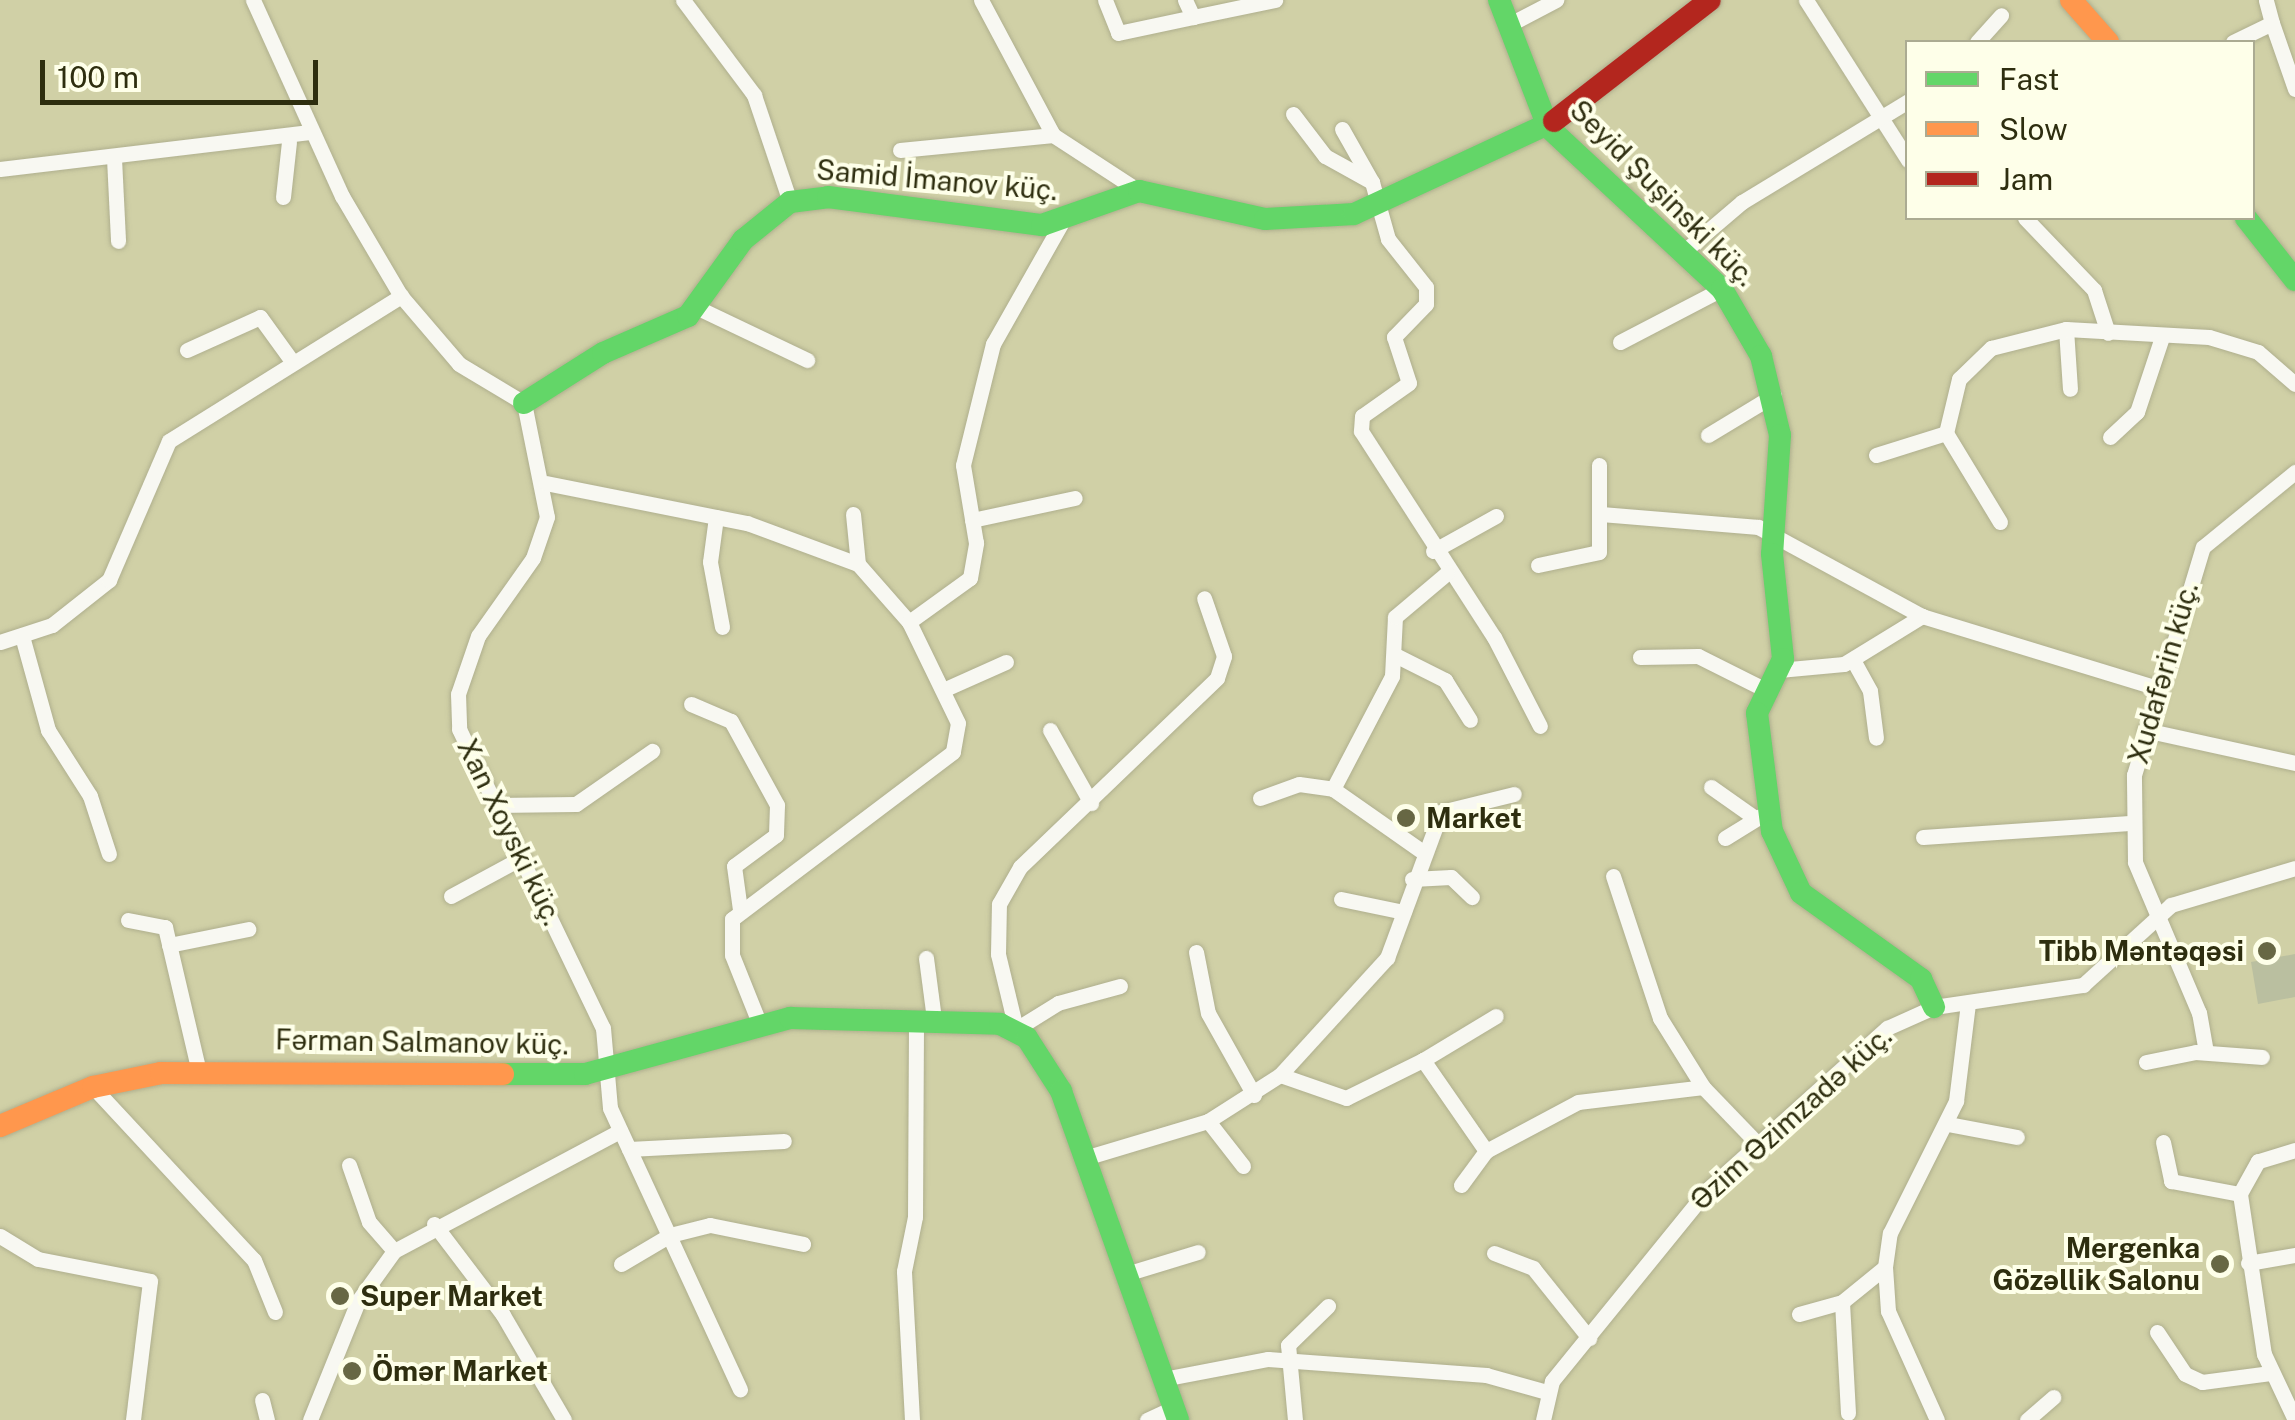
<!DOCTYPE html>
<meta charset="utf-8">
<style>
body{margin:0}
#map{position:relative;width:2295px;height:1420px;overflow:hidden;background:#d0d0a6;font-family:"Public Sans",sans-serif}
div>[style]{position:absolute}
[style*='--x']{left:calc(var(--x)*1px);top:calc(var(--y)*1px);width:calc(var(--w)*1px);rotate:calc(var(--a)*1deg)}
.building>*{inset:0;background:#babfa0}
.roads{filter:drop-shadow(0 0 2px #afaf8e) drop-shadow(0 0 2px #afaf8e)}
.street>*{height:15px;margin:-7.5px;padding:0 7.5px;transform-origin:7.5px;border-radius:7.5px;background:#f8f8f2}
.fast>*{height:22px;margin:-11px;padding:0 11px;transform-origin:11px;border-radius:11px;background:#63d668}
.slow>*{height:22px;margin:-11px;padding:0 11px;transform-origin:11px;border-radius:11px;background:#ff974d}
.jam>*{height:22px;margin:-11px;padding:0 11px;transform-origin:11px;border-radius:11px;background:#b3261e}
.dots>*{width:28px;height:28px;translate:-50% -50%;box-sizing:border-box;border:5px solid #feffe9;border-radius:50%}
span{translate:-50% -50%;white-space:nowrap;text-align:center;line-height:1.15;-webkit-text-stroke:8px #feffe9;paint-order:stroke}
.street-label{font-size:28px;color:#2e2e0f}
.poi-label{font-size:28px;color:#2e2e0f;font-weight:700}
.left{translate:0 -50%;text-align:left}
.right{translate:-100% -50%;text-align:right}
.legend{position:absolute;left:1905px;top:40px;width:350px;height:180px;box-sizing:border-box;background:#feffe9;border:2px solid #abab92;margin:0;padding:12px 18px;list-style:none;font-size:30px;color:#2e2e0f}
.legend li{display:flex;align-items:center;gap:20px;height:50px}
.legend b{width:50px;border:2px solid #abab92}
.scale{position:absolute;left:40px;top:60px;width:278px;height:45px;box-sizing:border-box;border:5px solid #2e2e0f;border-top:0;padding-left:12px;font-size:30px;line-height:35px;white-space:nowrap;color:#2e2e0f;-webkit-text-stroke:8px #feffe9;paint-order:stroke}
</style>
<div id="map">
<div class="building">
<div style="clip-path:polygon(2295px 954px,2295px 997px,2258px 1004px,2251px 962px)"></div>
</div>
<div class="roads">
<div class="street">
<div style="--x:253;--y:0;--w:215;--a:65.6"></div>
<div style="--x:342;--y:196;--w:116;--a:59.5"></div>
<div style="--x:401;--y:296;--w:89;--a:49.5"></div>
<div style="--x:459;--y:364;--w:76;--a:31"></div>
<div style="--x:524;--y:403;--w:116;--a:78.6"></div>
<div style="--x:547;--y:517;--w:43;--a:108.9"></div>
<div style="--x:533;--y:558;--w:95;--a:125.2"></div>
<div style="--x:478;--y:636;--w:61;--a:109"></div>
<div style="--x:458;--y:694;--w:35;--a:88"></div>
<div style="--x:459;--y:729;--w:332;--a:64.3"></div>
<div style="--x:603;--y:1028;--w:80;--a:85"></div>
<div style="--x:610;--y:1108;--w:310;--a:65.2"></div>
<div style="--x:683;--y:0;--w:119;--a:53.2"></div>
<div style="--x:754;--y:95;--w:113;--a:71.4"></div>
<div style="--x:981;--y:0;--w:153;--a:61.9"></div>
<div style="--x:1053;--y:135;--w:103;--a:33.1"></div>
<div style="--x:1105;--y:0;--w:35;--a:68"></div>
<div style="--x:1118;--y:33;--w:77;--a:-12"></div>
<div style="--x:1185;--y:0;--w:19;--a:65"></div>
<div style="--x:1193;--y:17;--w:84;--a:-11.7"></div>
<div style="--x:1806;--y:0;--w:190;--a:57.5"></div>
<div style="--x:1512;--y:23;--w:50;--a:-27.6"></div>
<div style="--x:2272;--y:23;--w:70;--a:70.8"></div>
<div style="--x:1977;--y:42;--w:36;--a:-48"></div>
<div style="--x:2233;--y:42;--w:43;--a:-26"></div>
<div style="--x:2272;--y:23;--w:24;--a:-105"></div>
<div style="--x:1293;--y:114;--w:53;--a:52.7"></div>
<div style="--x:1325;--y:156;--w:54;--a:29"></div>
<div style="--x:1372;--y:182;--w:59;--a:74.3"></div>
<div style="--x:1388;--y:239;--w:61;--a:51.6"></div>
<div style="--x:1426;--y:287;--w:17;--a:90"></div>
<div style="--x:1426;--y:304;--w:46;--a:134.1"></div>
<div style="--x:1394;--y:337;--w:48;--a:71.9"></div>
<div style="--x:1409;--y:383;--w:57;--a:144.9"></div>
<div style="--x:1362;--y:416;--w:15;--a:94"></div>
<div style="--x:1361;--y:431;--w:245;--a:57.2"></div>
<div style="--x:1494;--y:637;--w:100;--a:62.7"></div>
<div style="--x:1342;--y:129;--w:61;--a:60.5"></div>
<div style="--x:900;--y:150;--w:154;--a:-5.6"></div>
<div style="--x:114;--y:158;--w:83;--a:87.2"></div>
<div style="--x:0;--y:169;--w:314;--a:-6.8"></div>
<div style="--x:283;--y:197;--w:55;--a:-83.8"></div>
<div style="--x:2025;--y:218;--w:100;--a:46.2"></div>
<div style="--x:2094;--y:290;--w:45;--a:72"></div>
<div style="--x:1682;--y:253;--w:79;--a:-40.4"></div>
<div style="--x:1742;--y:202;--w:194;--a:-31.3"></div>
<div style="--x:698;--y:308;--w:121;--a:25.5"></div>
<div style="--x:2066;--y:329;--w:60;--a:86.2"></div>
<div style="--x:1620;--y:342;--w:115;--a:-27.5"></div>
<div style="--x:187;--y:350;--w:80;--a:-24.3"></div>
<div style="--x:260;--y:317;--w:53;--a:54.2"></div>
<div style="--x:1708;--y:435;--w:77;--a:-31.2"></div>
<div style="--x:2110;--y:437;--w:37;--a:-43"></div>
<div style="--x:2137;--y:412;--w:79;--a:-71.6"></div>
<div style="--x:1876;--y:455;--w:73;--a:-17.4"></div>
<div style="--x:546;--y:483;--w:205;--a:11.3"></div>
<div style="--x:747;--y:523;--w:118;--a:20.3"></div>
<div style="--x:858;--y:564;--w:77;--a:48.7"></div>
<div style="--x:909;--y:622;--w:112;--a:64.1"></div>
<div style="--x:958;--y:723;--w:29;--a:100"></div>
<div style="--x:953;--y:752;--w:277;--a:142.9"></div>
<div style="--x:732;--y:919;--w:36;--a:90"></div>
<div style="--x:732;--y:955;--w:75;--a:68.2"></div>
<div style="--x:853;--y:514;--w:50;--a:84.3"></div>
<div style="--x:1601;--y:514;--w:158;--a:4.7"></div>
<div style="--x:1758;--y:527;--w:187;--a:28.5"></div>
<div style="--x:1922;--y:616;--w:246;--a:17"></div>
<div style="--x:716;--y:517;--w:45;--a:97.6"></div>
<div style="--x:710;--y:562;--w:66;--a:79.5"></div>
<div style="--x:972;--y:520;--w:105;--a:-12.1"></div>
<div style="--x:2000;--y:522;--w:104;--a:-121.2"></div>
<div style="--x:1946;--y:433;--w:56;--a:-76.5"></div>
<div style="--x:1959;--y:379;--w:45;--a:-44.1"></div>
<div style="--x:1991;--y:348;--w:77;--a:-14.2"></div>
<div style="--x:2066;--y:329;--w:143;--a:3.2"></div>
<div style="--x:2209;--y:337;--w:51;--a:17"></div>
<div style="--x:2258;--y:352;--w:49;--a:40.9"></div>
<div style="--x:1433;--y:551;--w:72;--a:-29.1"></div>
<div style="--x:1538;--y:565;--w:62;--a:-12"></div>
<div style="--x:1599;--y:552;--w:87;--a:-90"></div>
<div style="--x:909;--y:622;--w:75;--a:-35.8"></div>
<div style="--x:970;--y:578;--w:36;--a:-80"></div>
<div style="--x:976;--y:543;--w:79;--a:-99.5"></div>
<div style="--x:963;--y:465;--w:125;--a:-76.1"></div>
<div style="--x:993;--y:344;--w:138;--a:-60.5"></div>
<div style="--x:22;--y:636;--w:98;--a:74.5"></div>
<div style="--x:48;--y:730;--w:78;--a:57.5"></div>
<div style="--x:90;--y:796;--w:61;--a:71.9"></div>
<div style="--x:0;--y:642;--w:55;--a:-18.1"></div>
<div style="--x:52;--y:625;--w:73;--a:-38.3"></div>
<div style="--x:109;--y:580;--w:151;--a:-66.7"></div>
<div style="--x:169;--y:441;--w:274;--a:-32"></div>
<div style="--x:1397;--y:656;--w:54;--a:26.6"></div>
<div style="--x:1445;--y:680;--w:47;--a:58"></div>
<div style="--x:1640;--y:657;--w:58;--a:-1"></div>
<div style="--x:1698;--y:656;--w:72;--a:26.6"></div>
<div style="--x:1853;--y:660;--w:35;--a:61"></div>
<div style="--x:1870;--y:691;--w:47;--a:82.7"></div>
<div style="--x:1779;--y:670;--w:65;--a:-5.3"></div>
<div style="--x:1844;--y:664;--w:92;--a:-31.6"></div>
<div style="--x:943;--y:690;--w:69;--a:-24"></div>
<div style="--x:691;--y:704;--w:43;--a:23"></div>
<div style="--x:731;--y:721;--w:96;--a:61.3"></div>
<div style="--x:777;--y:805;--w:30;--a:92"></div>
<div style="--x:776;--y:835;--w:52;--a:143.6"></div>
<div style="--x:734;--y:866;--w:44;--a:82.2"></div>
<div style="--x:1050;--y:730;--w:84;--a:60.7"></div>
<div style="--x:2145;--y:730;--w:154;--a:12.4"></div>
<div style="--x:1711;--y:787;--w:54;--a:35.2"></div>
<div style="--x:1260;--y:798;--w:41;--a:-19.7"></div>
<div style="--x:1299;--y:784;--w:34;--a:8"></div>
<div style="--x:495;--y:805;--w:81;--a:-0.7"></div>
<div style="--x:576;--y:804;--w:93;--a:-34.9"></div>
<div style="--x:1923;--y:837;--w:207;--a:-3.9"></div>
<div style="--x:1725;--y:838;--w:46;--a:-31.6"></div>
<div style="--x:1420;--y:850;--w:106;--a:-145"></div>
<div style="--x:1333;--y:789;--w:127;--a:-62.4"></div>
<div style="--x:1392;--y:676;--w:59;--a:-87.1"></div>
<div style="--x:1395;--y:617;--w:68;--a:-40.2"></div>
<div style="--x:1613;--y:876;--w:150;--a:71.7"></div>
<div style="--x:1660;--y:1018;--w:81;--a:58.1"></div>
<div style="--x:1703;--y:1087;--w:76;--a:46.1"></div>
<div style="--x:1412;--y:879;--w:39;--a:-3"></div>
<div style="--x:1451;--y:877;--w:29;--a:44"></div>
<div style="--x:451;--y:896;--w:82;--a:-28.4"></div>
<div style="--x:1341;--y:899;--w:64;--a:11.7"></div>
<div style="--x:128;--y:920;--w:38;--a:11"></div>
<div style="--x:165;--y:927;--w:149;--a:76.8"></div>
<div style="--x:169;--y:945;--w:81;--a:-11.4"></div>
<div style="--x:1196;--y:952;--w:62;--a:78.9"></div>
<div style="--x:1208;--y:1013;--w:94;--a:60.7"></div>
<div style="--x:926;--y:958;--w:62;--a:82.5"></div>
<div style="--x:1120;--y:986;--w:64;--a:164.7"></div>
<div style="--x:1058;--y:1003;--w:49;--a:148.2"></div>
<div style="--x:1016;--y:1029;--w:77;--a:-103.5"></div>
<div style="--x:998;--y:954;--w:50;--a:-88.9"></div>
<div style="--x:999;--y:904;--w:43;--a:-60.4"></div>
<div style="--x:1020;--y:867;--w:273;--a:-43.8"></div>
<div style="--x:1217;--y:678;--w:23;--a:-72"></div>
<div style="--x:1224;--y:656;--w:61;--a:-109"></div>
<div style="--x:2206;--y:1052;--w:40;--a:-100"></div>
<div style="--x:2199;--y:1013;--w:164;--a:-113"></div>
<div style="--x:2135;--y:862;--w:87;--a:-90.7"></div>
<div style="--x:2134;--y:775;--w:238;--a:-73.2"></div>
<div style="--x:2203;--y:547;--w:119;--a:-39.2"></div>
<div style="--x:1423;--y:1060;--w:85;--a:-31.1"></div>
<div style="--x:2146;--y:1062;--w:51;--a:-11.3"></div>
<div style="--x:2196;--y:1052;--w:66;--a:4.3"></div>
<div style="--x:1280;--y:1075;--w:70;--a:19.2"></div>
<div style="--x:1346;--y:1098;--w:86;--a:-26.3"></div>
<div style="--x:1423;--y:1060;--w:111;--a:55.3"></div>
<div style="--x:1486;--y:1151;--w:104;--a:-28"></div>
<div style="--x:1578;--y:1102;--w:126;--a:-6.8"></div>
<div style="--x:93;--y:1087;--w:236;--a:47.1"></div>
<div style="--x:254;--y:1260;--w:56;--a:68"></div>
<div style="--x:1208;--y:1121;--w:57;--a:52.1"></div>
<div style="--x:1948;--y:1124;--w:70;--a:10.7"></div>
<div style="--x:2163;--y:1142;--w:40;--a:78"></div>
<div style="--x:2171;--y:1181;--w:70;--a:10.7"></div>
<div style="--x:629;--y:1149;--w:155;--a:-3"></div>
<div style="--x:2295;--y:1150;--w:39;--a:163"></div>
<div style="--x:2258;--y:1161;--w:38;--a:119"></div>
<div style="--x:2240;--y:1194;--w:162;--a:81.5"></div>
<div style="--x:2264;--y:1354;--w:73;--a:64.8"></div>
<div style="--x:1088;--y:1157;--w:125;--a:-16.7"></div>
<div style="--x:1208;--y:1121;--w:85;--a:-32.6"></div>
<div style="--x:1280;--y:1075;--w:159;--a:-47.6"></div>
<div style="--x:1387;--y:958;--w:156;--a:-69.7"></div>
<div style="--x:1441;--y:812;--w:75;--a:-13.9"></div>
<div style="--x:349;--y:1165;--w:60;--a:70.7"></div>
<div style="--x:369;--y:1222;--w:38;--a:49"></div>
<div style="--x:1461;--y:1185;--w:42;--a:-53.7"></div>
<div style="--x:434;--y:1224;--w:114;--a:52.8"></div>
<div style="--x:503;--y:1315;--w:121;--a:59.8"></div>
<div style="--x:0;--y:1236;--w:44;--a:31.2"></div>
<div style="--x:38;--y:1259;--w:114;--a:11.1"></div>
<div style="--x:150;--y:1281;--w:140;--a:97"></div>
<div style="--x:1494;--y:1253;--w:42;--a:21"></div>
<div style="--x:1533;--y:1268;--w:90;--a:51.3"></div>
<div style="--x:2248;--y:1263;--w:48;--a:-9.7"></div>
<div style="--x:621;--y:1264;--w:57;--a:-30.6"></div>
<div style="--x:670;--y:1235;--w:41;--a:-14"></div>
<div style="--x:710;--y:1225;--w:95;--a:11.5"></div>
<div style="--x:1126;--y:1274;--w:75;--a:-17"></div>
<div style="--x:1799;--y:1314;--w:45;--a:-15.6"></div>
<div style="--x:2157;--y:1332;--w:50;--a:56.3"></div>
<div style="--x:2185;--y:1374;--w:19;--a:25"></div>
<div style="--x:2202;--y:1382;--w:69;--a:-7.5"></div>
<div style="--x:1163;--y:1379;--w:107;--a:-10.8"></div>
<div style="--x:1268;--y:1359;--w:219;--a:4.2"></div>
<div style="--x:1486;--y:1375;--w:63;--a:15.6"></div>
<div style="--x:262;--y:1400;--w:21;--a:76"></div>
<div style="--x:1848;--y:1413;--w:111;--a:-93.1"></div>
<div style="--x:1842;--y:1302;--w:55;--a:-39.1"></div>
<div style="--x:310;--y:1420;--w:128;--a:-68"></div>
<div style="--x:358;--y:1301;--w:62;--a:-54.2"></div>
<div style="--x:394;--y:1251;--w:256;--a:-28"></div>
<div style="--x:912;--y:1420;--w:149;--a:-93.1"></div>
<div style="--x:904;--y:1271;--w:55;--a:-78.5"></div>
<div style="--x:915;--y:1217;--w:199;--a:-89.7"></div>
<div style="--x:1147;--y:1420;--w:29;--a:-25"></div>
<div style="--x:1295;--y:1420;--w:75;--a:-95.3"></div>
<div style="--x:1288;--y:1345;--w:56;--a:-44.3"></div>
<div style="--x:1543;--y:1420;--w:40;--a:-77"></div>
<div style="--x:1552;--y:1381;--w:247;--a:-50.9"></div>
<div style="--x:1708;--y:1189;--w:241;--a:-42"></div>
<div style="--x:1887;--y:1028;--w:51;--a:-24.1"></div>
<div style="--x:1934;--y:1007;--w:151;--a:-8.4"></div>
<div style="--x:2083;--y:985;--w:119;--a:-42.3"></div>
<div style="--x:2171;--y:905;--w:129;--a:-16.6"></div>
<div style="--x:1937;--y:1420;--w:120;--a:-114.2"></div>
<div style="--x:1888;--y:1311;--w:44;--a:-93.9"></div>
<div style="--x:1885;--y:1267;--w:34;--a:-82"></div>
<div style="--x:1890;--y:1233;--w:148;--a:-63.4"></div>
<div style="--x:1956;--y:1101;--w:99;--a:-83"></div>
<div style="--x:2027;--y:1420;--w:35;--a:-41"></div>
</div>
<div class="fast">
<div style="--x:1499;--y:0;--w:136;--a:68.9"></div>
<div style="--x:1548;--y:127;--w:238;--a:43"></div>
<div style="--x:1722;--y:289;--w:78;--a:59.8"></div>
<div style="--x:1761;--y:356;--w:81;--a:76.5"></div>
<div style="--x:1780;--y:435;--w:119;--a:93.8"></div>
<div style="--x:1772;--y:554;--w:106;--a:84"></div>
<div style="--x:1783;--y:659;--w:60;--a:115.7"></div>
<div style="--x:1757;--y:713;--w:119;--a:82.8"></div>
<div style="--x:1772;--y:831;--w:68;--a:64.9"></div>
<div style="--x:1801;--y:893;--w:148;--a:35.6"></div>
<div style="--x:1921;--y:979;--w:31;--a:65"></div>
<div style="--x:2246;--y:218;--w:79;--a:51.7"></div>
<div style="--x:524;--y:403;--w:93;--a:-32.3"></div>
<div style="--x:603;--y:353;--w:93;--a:-23.5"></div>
<div style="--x:688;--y:316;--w:94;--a:-54.1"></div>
<div style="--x:743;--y:240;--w:60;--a:-39"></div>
<div style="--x:790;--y:202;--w:38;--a:-7"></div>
<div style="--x:828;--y:197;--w:216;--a:7.5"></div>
<div style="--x:1042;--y:225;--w:103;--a:-19.3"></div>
<div style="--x:1139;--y:191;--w:129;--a:12.5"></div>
<div style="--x:1265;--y:219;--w:89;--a:-3.2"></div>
<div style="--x:1354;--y:214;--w:221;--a:-24.9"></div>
<div style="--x:503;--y:1074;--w:82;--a:0"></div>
<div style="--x:585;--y:1074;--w:213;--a:-15.3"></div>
<div style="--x:790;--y:1018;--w:210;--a:1.6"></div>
<div style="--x:1000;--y:1024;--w:30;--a:27"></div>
<div style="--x:1027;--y:1038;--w:63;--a:57.3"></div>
<div style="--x:1061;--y:1091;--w:349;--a:70.4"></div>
</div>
<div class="slow">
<div style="--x:2071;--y:0;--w:56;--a:48.6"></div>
<div style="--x:0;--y:1126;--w:101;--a:-22.8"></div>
<div style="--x:93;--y:1087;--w:69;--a:-11.6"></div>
<div style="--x:161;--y:1073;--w:342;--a:0.2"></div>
</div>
<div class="jam">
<div style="--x:1554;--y:121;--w:197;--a:-37.8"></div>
</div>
</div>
<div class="dots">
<div style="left:1406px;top:818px;background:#676744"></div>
<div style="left:2267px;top:951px;background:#676744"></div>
<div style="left:2220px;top:1264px;background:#676744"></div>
<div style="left:340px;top:1296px;background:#676744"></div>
<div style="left:352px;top:1371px;background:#676744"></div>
</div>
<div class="street-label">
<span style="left:937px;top:180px;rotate:5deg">Samid İmanov küç.</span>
<span style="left:1663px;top:193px;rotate:45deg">Seyid Şuşinski küç.</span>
<span style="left:2163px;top:673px;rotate:-74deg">Xudafərin küç.</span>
<span style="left:510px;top:832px;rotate:64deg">Xan Xoyski küç.</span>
<span style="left:422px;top:1042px;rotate:1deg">Fərman Salmanov küç.</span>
<span style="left:1791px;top:1118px;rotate:-42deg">Əzim Əzimzadə küç.</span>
</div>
<div class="poi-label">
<span class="left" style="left:1426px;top:818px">Market</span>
<span class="right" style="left:2244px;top:951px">Tibb Məntəqəsi</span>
<span class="right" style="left:2200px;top:1264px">Mergenka<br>Gözəllik Salonu</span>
<span class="left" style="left:360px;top:1296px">Super Market</span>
<span class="left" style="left:372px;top:1371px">Ömər Market</span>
</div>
<ul class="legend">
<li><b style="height:12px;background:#63d668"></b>Fast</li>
<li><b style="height:12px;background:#ff974d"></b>Slow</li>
<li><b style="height:12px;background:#b3261e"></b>Jam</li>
</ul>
<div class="scale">100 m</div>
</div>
